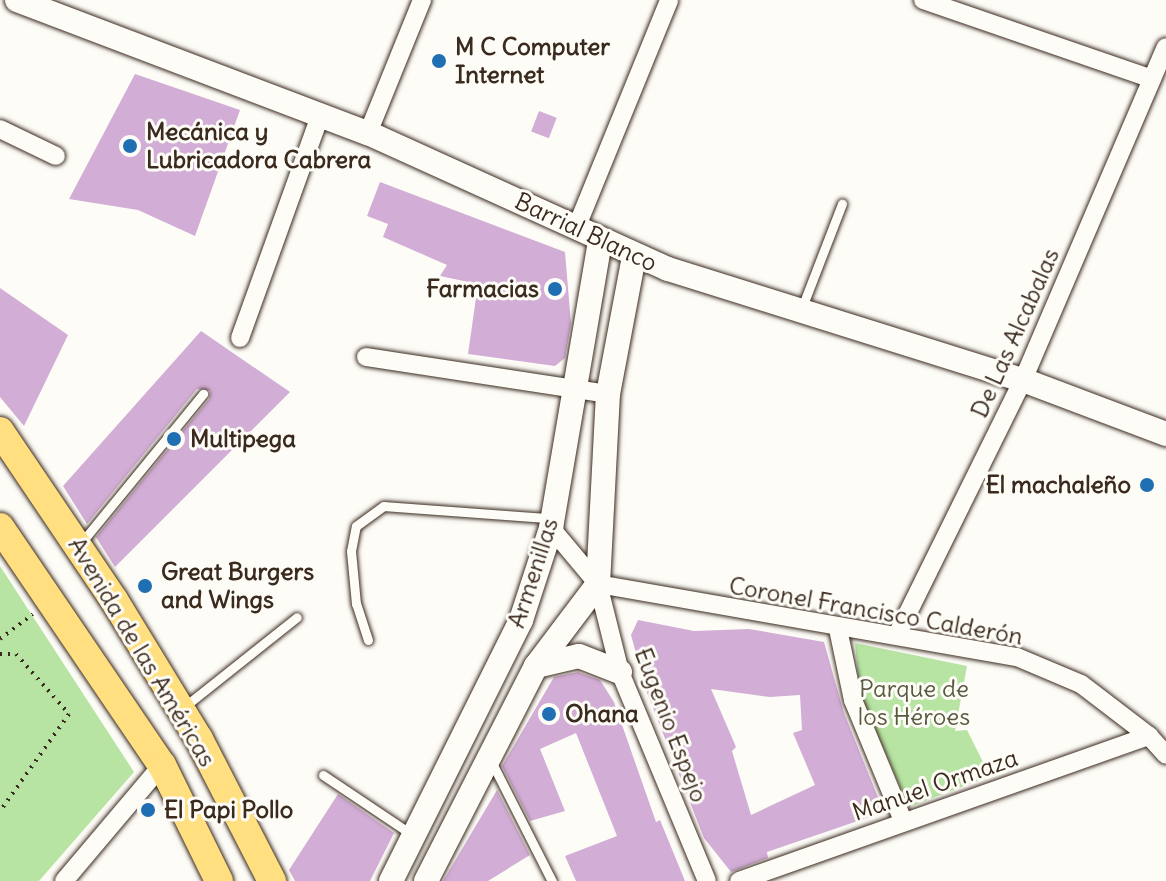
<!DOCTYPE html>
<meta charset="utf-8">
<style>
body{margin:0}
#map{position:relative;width:1166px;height:881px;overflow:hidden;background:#fdfcf7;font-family:Delius,sans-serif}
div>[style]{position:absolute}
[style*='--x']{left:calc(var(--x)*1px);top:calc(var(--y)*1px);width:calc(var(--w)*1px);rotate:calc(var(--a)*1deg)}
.green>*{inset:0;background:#b7e4a3}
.building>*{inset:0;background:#d2add5;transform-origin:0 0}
.path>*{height:4px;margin-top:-2px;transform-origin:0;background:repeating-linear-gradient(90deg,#3b2a1e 0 2px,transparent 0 8px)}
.roads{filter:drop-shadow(0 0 2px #3b2a1e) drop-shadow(0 0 2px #3b2a1e)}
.lane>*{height:9px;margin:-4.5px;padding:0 4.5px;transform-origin:4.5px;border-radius:4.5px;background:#fdfcf7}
.street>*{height:18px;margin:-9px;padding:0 9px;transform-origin:9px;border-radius:9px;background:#fdfcf7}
.secondary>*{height:24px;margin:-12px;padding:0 12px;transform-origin:12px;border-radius:12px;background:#fdfcf7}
.primary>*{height:28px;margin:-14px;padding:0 14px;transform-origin:14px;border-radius:14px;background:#ffdf80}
.dots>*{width:22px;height:22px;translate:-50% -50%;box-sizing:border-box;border:4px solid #fdfcf7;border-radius:50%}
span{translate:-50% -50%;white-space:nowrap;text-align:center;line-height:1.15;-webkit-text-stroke:6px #fdfcf7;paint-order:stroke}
.poi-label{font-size:24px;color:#3b2a1e;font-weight:700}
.left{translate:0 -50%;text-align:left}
.right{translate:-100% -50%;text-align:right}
.street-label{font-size:24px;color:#3b2a1e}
.park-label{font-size:24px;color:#5a583f}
</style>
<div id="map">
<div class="green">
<div style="clip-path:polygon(0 566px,134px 772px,39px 881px,0 881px)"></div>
<div style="clip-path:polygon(855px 643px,967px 666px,955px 731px,967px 730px,990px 776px,909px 807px,860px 694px)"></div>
</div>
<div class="building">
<div style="clip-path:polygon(135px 74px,240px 110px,195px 236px,138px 210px,69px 199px)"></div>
<div style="left:539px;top:111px;width:19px;height:22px;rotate:21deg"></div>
<div style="clip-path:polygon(380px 182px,565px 252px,571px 324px,565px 358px,555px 366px,468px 354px,478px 284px,440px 276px,447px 265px,383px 237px,388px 224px,367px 216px)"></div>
<div style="clip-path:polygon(0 288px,68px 335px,24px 426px,0 397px)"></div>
<div style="clip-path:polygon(201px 331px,290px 392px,115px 567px,96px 537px,209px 399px,210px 391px,197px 389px,87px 524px,63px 486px)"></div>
<div style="clip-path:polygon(evenodd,638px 620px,694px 631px,749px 629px,824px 642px,844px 713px,884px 812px,767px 852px,768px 858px,731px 872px,704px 838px,646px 690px,631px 635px,638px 620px,711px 689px,770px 697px,800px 695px,802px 730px,793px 733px,815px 785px,751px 815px,732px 751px,736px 747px,711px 689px)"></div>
<div style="clip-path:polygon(578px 672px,600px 680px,614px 702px,656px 822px,660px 820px,685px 881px,576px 881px,565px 856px,617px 836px,576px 733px,540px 749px,565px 811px,530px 821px,502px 766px,554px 677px)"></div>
<div style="clip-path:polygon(497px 790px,530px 855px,488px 881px,443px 881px)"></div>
<div style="clip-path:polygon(338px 794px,394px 833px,370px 881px,295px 881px,289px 870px)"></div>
</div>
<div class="path">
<div style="--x:0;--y:639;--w:41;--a:-37.1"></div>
<div style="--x:0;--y:654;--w:16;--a:0"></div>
<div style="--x:16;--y:654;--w:80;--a:48.5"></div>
<div style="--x:69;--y:714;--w:119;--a:125.4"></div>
</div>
<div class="roads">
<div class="lane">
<div style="--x:801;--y:310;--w:114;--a:-68.9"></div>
<div style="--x:81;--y:543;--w:193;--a:-50.7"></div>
<div style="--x:368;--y:640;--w:38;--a:-108"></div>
<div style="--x:356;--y:604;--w:53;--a:-95.4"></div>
<div style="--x:351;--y:551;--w:25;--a:-79"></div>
<div style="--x:356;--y:526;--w:34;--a:-36"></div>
<div style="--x:384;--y:506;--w:165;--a:4.2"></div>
<div style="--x:184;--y:707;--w:144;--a:-38.5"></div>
<div style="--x:491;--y:761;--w:135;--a:63.1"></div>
<div style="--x:323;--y:775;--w:106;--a:33.8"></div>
</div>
<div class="street">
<div style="--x:923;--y:0;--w:242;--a:19"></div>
<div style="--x:0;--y:129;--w:62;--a:25.7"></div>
<div style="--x:368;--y:133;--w:144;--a:-67.9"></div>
<div style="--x:577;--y:226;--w:244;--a:-67.8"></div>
<div style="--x:240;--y:338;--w:236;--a:-70.2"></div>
<div style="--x:366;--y:357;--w:245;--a:8.7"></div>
<div style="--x:551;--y:528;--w:73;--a:50"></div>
<div style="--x:598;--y:584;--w:91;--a:76"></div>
<div style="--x:620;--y:672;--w:226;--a:67.4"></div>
<div style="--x:598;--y:584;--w:425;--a:9.9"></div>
<div style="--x:1017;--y:657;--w:69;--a:22.9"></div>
<div style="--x:1081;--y:684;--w:86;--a:37.4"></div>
<div style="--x:1149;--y:736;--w:25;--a:48"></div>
<div style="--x:838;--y:629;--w:73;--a:78.1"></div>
<div style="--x:853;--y:700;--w:131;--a:67.5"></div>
<div style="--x:897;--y:635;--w:284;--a:-63.7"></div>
<div style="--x:1023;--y:380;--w:362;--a:-66.8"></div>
<div style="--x:64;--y:881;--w:152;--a:-49.8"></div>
<div style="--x:739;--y:881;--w:435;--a:-19.5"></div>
</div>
<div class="secondary">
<div style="--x:17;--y:0;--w:375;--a:20.8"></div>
<div style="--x:368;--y:133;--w:329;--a:24.4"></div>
<div style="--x:668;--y:269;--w:372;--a:17.4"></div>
<div style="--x:1023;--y:380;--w:153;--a:20.7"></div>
<div style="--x:536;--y:666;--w:44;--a:-13.1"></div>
<div style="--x:579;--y:656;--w:44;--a:21.3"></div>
<div style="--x:391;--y:881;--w:292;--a:-63.5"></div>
<div style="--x:521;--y:620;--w:97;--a:-71.9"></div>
<div style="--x:551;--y:528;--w:291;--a:-80.3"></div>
<div style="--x:426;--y:881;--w:242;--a:-62.9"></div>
<div style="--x:536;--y:666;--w:103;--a:-52.9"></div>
<div style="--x:598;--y:584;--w:190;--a:-87"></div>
<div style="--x:608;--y:394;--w:140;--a:-79.3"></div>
</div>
<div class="primary">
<div style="--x:0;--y:431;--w:204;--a:56"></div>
<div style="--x:114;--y:600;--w:163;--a:58.6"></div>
<div style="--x:199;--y:739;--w:160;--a:62.8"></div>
<div style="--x:0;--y:527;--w:288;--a:55.8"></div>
<div style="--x:162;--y:765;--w:129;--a:63.8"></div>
</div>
</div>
<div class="dots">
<div style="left:439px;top:61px;background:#1f6fb2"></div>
<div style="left:130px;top:146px;background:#1f6fb2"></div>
<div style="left:555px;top:289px;background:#1f6fb2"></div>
<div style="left:174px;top:439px;background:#1f6fb2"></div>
<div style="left:1147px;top:485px;background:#1f6fb2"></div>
<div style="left:145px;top:586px;background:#1f6fb2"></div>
<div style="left:549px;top:714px;background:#1f6fb2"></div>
<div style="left:148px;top:810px;background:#1f6fb2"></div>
</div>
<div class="poi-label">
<span class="left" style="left:455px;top:61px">M C Computer<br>Internet</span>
<span class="left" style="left:146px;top:146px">Mecánica y<br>Lubricadora Cabrera</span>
<span class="right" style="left:539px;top:289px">Farmacias</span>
<span class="left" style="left:190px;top:439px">Multipega</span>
<span class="right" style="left:1131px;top:485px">El machaleño</span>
<span class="left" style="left:161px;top:586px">Great Burgers<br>and Wings</span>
<span class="left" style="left:565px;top:714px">Ohana</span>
<span class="left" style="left:164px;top:810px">El Papi Pollo</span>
</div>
<div class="street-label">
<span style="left:586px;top:232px;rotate:25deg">Barrial Blanco</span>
<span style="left:1015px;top:333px;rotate:-66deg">De Las Alcabalas</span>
<span style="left:533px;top:573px;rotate:-72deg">Armenillas</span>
<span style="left:876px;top:611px;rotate:10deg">Coronel Francisco Calderón</span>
<span style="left:142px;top:652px;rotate:59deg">Avenida de las Américas</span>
<span style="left:671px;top:725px;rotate:69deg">Eugenio Espejo</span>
<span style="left:935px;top:785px;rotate:-19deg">Manuel Ormaza</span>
</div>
<div class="park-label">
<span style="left:914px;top:703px">Parque de<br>los Héroes</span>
</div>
</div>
